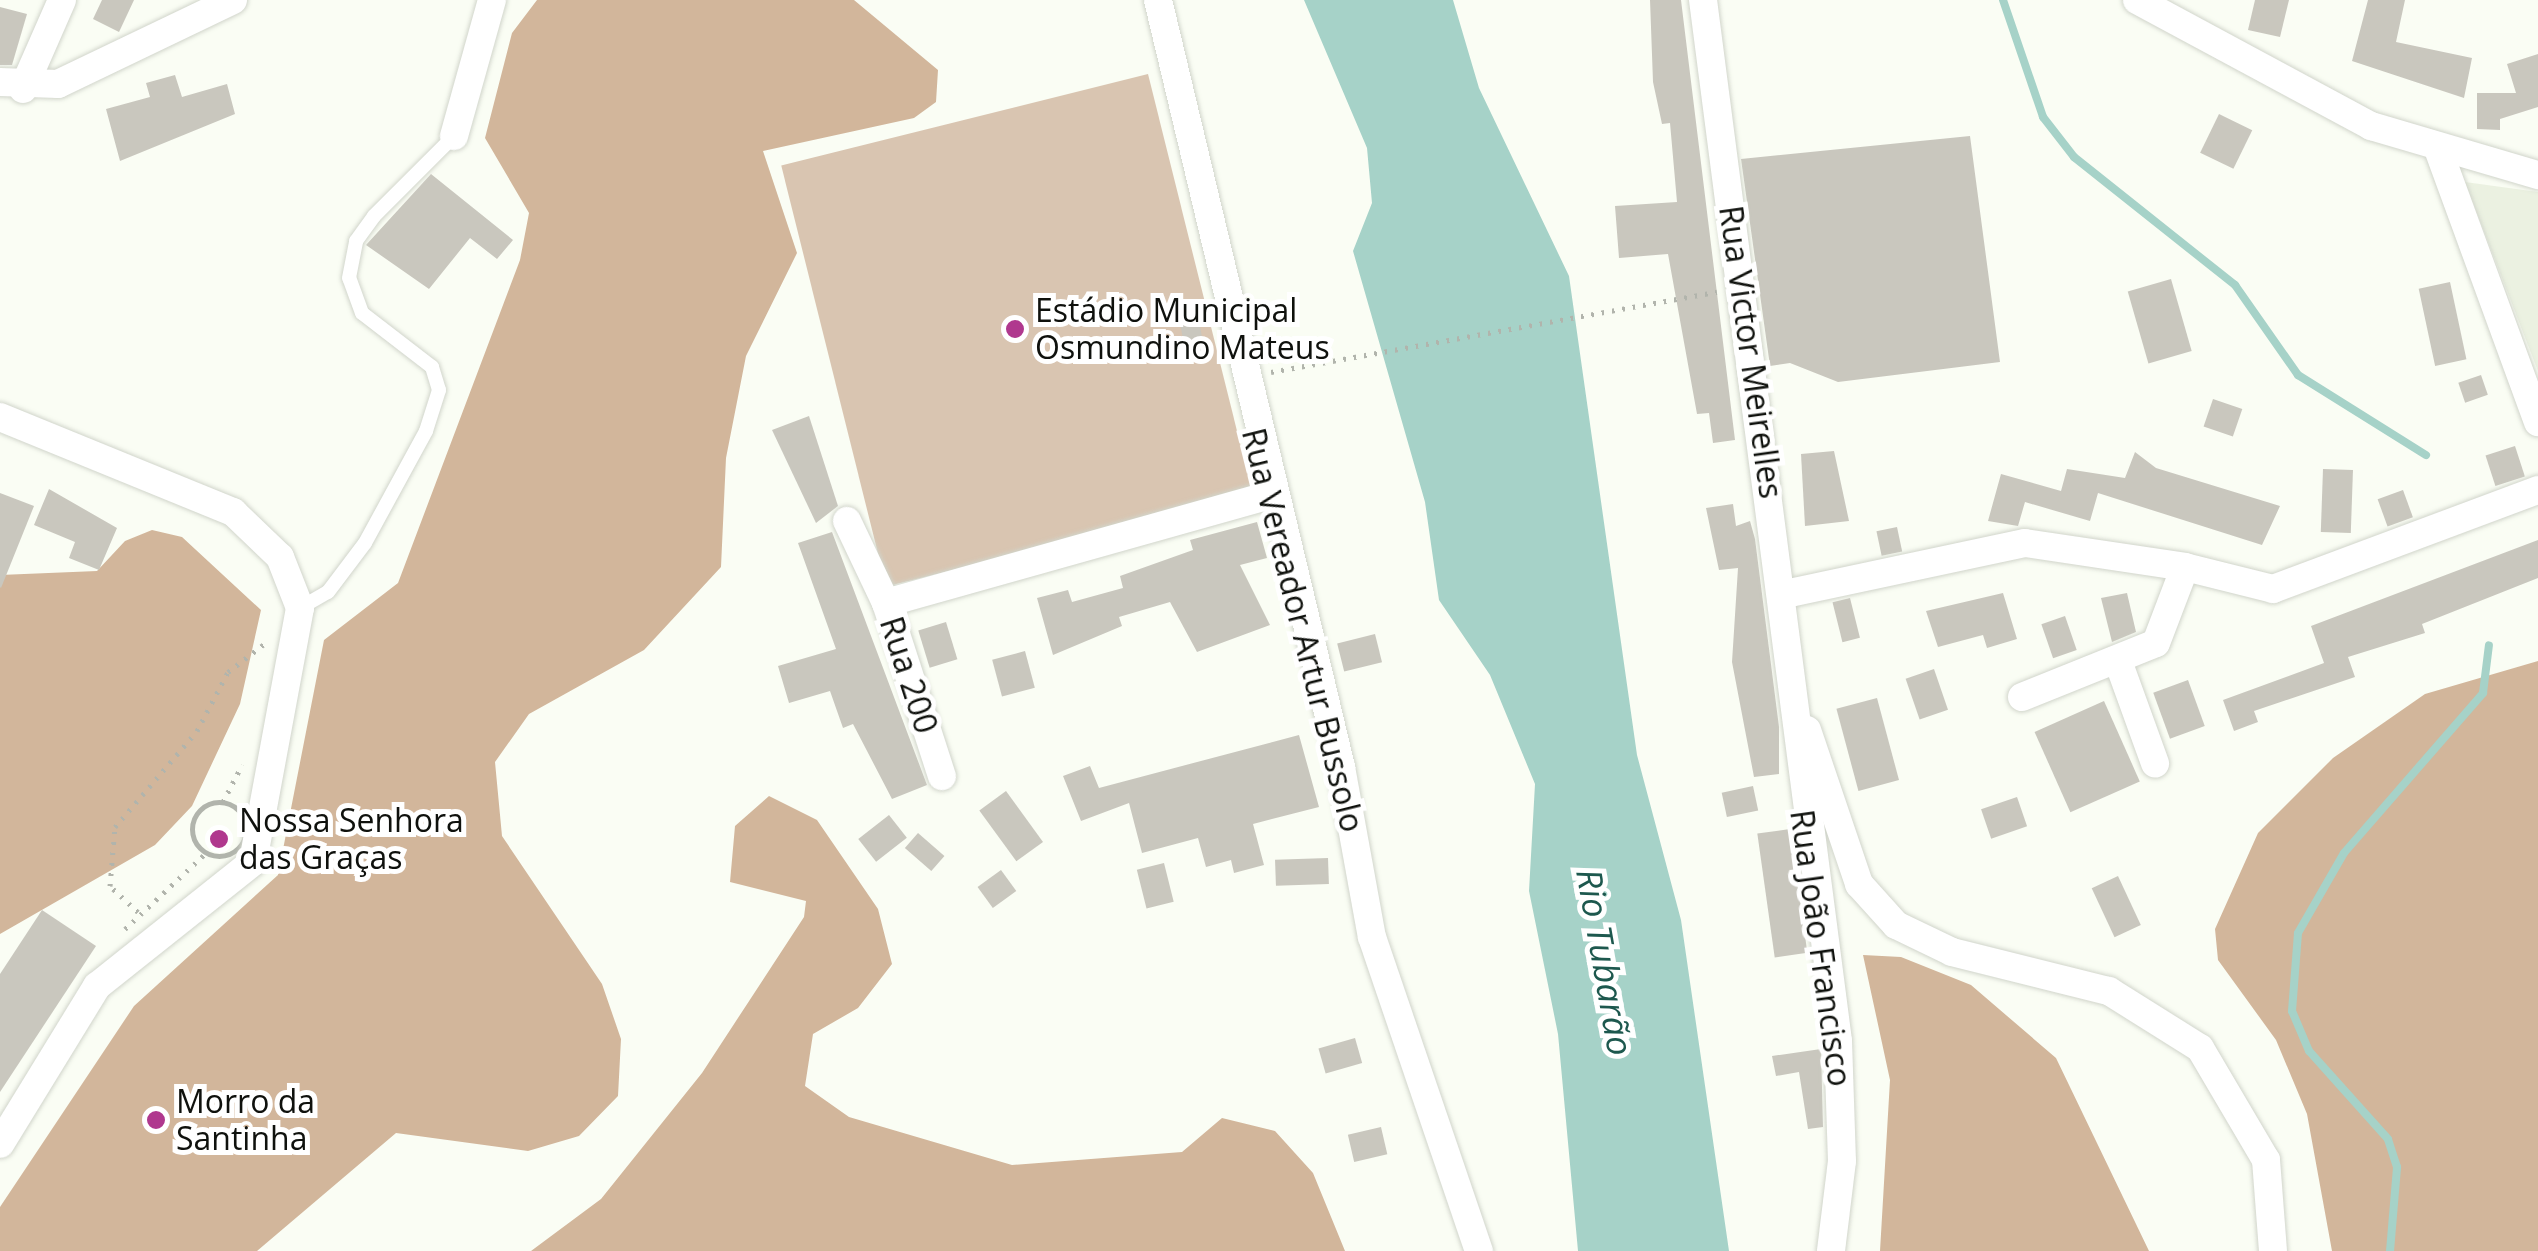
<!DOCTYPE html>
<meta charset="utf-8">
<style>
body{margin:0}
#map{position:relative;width:2538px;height:1251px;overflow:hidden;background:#fafdf4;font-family:"Open Sans",sans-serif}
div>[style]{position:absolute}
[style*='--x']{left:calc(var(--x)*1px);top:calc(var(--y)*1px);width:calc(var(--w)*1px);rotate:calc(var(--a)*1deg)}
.built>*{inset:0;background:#ebf1e1}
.green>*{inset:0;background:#d9c5b1;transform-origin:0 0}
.forest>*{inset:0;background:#d2b69b}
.water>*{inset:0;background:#a6d2c8}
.stream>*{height:8px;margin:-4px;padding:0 4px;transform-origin:4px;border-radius:4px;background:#a6d2c8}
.building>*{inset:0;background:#c9c7be;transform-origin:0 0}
.path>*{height:5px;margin-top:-2.5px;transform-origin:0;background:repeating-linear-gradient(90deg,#b1b4ac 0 2.5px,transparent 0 10.5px)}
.path>.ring{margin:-2.5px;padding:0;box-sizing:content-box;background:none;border:5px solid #b1b4ac;border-radius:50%}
.roads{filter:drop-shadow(0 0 2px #d1d5cb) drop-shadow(0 0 2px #d1d5cb)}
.lane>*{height:14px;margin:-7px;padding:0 7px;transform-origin:7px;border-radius:7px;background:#fff}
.street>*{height:28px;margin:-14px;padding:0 14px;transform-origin:14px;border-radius:14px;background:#fff}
.dots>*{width:28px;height:28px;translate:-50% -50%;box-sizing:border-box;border:5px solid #fff;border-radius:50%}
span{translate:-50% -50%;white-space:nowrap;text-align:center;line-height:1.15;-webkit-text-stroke:10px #fff;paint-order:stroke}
.poi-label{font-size:32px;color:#0f110d}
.left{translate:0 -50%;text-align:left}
.street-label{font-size:32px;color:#0f110d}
.water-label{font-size:35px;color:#1d584e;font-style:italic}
</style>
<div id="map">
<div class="built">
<div style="clip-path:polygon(2465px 182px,2538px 192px,2538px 371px)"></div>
</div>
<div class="green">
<div style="left:1148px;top:74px;width:434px;height:378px;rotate:76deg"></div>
</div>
<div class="forest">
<div style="clip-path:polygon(537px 0,854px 0,938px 70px,936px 102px,914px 118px,763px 151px,797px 253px,746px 356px,726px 458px,721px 567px,644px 650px,529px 714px,495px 762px,502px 836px,602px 984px,621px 1039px,618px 1096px,579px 1136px,528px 1151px,396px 1133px,257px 1251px,0 1251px,0 1207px,134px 1006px,278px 875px,324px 640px,398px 583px,520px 260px,529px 213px,485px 138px,512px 33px)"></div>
<div style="clip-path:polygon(152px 530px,182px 537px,261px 610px,240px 704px,192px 806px,155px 845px,0 934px,0 575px,97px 571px,125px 541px)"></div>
<div style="clip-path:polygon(2538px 661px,2538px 1251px,2332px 1251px,2307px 1114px,2276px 1040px,2218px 960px,2215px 929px,2258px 833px,2333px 758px,2425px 694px)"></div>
<div style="clip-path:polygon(769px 796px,817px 820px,878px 909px,892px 964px,858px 1008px,813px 1034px,805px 1086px,849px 1117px,1012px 1165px,1182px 1152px,1222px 1118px,1275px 1131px,1313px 1173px,1345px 1251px,531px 1251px,601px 1199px,702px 1073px,804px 917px,806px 901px,730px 882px,735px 826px)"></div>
<div style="clip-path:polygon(1863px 955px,1901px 957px,1971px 985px,2056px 1058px,2149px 1251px,1880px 1251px,1890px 1080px)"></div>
</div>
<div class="water">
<div style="clip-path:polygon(1304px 0,1453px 0,1479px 88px,1569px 276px,1637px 755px,1681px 920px,1729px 1251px,1578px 1251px,1558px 1034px,1529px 891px,1535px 784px,1490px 675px,1439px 600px,1425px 502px,1353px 251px,1372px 203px,1367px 148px)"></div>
</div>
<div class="stream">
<div style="--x:2003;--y:0;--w:124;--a:71.1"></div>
<div style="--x:2043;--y:117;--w:51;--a:52.2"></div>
<div style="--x:2074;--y:157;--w:206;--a:38.5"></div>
<div style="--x:2235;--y:285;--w:110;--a:55"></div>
<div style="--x:2298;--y:375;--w:151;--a:32"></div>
<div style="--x:2390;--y:1251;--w:84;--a:-85.2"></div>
<div style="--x:2397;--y:1167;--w:29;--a:-108"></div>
<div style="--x:2388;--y:1139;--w:118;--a:-131.9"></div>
<div style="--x:2309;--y:1051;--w:43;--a:-113"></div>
<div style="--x:2292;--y:1011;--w:78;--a:-85.6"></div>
<div style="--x:2298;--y:933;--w:92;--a:-60.1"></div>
<div style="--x:2344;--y:853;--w:212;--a:-49"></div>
<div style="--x:2483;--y:693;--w:48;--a:-82.9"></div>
</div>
<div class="building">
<div style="clip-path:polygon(102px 0,134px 0,119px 32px,93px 19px)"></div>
<div style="clip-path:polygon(1650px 0,1681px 0,1735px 440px,1713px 443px,1709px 413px,1697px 414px,1668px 254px,1619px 258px,1615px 206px,1677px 202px,1670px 123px,1662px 124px,1653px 82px)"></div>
<div style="clip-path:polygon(2255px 0,2289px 0,2280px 37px,2248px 30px)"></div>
<div style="clip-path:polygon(2368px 0,2405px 0,2396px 42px,2472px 58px,2464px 98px,2352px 61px)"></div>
<div style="clip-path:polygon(0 7px,27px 14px,12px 65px,0 65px)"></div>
<div style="clip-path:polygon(2538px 54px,2538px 107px,2500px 119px,2500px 130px,2477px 129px,2477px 93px,2516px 93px,2507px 64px)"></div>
<div style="clip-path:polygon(175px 75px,182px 97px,227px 84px,235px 114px,120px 161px,106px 109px,150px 97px,146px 83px)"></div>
<div style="left:2219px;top:114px;width:37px;height:43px;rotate:26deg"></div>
<div style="clip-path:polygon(1970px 136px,2000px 362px,1838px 382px,1790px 363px,1770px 366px,1741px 159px)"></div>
<div style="clip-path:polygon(431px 174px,513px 240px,497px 259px,470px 238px,429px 289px,366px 245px)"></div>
<div style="left:2171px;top:279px;width:75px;height:45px;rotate:74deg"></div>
<div style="left:2450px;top:282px;width:79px;height:32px;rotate:78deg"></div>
<div style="left:1196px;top:306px;width:51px;height:19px;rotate:79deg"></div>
<div style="left:2481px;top:375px;width:21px;height:24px;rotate:71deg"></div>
<div style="left:2213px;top:399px;width:31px;height:29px;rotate:19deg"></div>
<div style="clip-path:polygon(809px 416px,838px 506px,816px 523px,772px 430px)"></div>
<div style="left:2515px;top:446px;width:32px;height:31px;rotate:72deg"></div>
<div style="clip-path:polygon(1834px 451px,1849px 521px,1805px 526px,1801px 454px)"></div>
<div style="clip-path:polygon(2135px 452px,2156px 468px,2280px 506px,2262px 545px,2098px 493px,2090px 521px,2025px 502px,2018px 526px,1988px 521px,2001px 474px,2061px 491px,2067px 469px,2125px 478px)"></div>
<div style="left:2323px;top:469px;width:30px;height:63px;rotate:2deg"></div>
<div style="clip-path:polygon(49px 489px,117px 528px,99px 570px,69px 558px,75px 542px,34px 525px)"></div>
<div style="left:2403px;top:490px;width:29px;height:27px;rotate:70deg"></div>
<div style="clip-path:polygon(0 493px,34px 506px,1px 588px,0 587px)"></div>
<div style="clip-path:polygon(1733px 504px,1736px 526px,1750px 521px,1755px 539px,1779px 727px,1779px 774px,1754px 777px,1732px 662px,1738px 568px,1719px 570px,1706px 508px)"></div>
<div style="clip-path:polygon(1257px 522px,1267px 558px,1240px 565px,1270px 625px,1197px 652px,1170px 602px,1119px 617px,1122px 626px,1053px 655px,1037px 598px,1068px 590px,1072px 602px,1123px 588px,1120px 576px,1193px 550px,1190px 540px)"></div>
<div style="left:1897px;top:527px;width:25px;height:21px;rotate:78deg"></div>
<div style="clip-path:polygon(832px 532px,927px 785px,892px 799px,853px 724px,843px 728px,830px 691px,789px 703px,778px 666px,836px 649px,798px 543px)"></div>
<div style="clip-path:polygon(2538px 540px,2538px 578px,2422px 624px,2425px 633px,2348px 657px,2355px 677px,2254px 711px,2258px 722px,2234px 731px,2223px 700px,2324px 663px,2311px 626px)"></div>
<div style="clip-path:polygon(2003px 593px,2017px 639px,1987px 648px,1983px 635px,1938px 647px,1926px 611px)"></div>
<div style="clip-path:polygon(2127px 593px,2136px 632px,2112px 642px,2101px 598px)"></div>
<div style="left:1850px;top:598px;width:41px;height:18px;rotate:76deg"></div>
<div style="left:2065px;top:616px;width:36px;height:25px;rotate:71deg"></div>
<div style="left:946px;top:622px;width:39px;height:29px;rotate:73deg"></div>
<div style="left:1375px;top:634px;width:29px;height:39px;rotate:76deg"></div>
<div style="left:1025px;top:651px;width:38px;height:34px;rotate:75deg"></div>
<div style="left:1934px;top:669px;width:43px;height:30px;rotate:71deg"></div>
<div style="left:2188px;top:680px;width:49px;height:37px;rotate:70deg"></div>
<div style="left:1877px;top:698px;width:85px;height:42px;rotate:75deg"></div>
<div style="left:2104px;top:701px;width:88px;height:76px;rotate:66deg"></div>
<div style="clip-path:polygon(1299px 735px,1319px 807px,1253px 824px,1264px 865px,1234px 873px,1231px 860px,1206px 867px,1198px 838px,1142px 853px,1129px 803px,1081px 821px,1063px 776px,1090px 766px,1099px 788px)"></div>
<div style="left:1753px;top:786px;width:25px;height:32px;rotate:78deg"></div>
<div style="left:1006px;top:791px;width:63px;height:33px;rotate:54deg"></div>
<div style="left:2017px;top:797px;width:31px;height:38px;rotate:71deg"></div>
<div style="left:889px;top:815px;width:29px;height:39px;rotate:52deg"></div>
<div style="left:1790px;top:829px;width:125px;height:33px;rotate:82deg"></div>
<div style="left:918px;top:833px;width:35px;height:20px;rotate:41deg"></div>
<div style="left:1328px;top:858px;width:26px;height:53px;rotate:88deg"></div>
<div style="left:1164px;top:863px;width:40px;height:28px;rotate:76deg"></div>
<div style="left:1001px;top:870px;width:26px;height:29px;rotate:54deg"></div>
<div style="left:2118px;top:876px;width:54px;height:29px;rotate:65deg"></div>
<div style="clip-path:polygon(42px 910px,96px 946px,0 1092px,0 974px)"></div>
<div style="left:1355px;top:1038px;width:26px;height:38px;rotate:74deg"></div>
<div style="clip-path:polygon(1821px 1049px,1823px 1127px,1808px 1129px,1799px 1072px,1776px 1076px,1772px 1056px)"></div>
<div style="left:1381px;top:1127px;width:28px;height:34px;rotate:77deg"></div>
</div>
<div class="path">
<div style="--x:1271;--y:372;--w:453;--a:-10.2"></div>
<div style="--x:223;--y:802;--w:42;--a:-62.8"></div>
<div class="ring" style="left:192px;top:802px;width:49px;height:49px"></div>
<div style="--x:138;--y:912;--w:38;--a:-137"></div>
<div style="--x:110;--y:886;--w:59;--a:-85.2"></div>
<div style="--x:115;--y:827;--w:126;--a:-49.5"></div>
<div style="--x:197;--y:731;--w:67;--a:-62.3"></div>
<div style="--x:228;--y:672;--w:51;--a:-37.8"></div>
<div style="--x:125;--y:929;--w:111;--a:-43.2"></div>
</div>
<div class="roads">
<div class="lane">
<div style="--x:300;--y:608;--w:32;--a:-30"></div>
<div style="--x:328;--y:592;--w:61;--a:-52.9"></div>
<div style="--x:365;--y:543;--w:128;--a:-61.4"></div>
<div style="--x:426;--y:431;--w:43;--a:-72.4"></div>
<div style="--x:439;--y:390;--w:24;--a:-107"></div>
<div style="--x:432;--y:367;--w:88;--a:-142.4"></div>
<div style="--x:362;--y:313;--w:37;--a:-110"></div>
<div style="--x:349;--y:278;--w:38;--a:-79"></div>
<div style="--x:356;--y:241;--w:31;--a:-54"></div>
<div style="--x:374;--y:216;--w:113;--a:-45"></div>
</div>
<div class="street">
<div style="--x:1158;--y:0;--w:789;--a:76.58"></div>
<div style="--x:1341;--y:767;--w:173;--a:79.7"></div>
<div style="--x:1372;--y:937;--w:332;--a:71.2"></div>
<div style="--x:1703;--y:0;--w:1050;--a:82.61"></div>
<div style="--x:1838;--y:1041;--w:120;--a:88.1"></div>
<div style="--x:1842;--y:1161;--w:91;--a:97"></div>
<div style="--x:2137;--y:0;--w:266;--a:28.3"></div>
<div style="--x:2371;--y:126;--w:174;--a:16.4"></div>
<div style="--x:0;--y:82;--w:58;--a:2"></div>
<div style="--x:58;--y:84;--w:194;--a:-25.6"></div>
<div style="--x:23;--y:89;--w:97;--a:-66.3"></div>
<div style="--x:454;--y:136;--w:141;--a:-74.4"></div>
<div style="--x:2438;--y:149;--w:291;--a:69.9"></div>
<div style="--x:0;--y:417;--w:252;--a:22.2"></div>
<div style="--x:233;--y:512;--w:65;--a:43.8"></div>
<div style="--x:280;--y:557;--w:55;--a:68.6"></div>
<div style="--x:300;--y:608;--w:258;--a:100.5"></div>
<div style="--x:253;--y:862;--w:199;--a:141.5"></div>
<div style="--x:97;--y:986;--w:185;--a:121.5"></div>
<div style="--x:847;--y:521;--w:91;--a:64.6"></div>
<div style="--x:886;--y:603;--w:182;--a:72.1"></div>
<div style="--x:1785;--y:594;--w:245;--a:-12"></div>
<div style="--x:2025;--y:543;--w:162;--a:8.5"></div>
<div style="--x:886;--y:603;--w:399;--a:-15.7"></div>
<div style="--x:2118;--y:661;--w:109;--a:70.1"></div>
<div style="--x:2022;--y:697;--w:144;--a:-21.9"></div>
<div style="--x:2156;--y:643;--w:81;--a:-69.1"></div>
<div style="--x:2185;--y:567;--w:91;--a:14"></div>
<div style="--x:2273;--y:589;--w:283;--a:-20.5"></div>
<div style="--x:1807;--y:730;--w:163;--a:71.3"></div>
<div style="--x:1859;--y:884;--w:55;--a:47.9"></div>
<div style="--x:1896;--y:925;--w:62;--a:25.7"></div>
<div style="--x:1952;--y:952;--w:162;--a:14"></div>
<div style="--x:2109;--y:991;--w:107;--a:32.1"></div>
<div style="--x:2200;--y:1048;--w:130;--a:59.5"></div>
<div style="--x:2266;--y:1160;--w:91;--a:85.6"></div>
</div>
</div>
<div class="dots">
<div style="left:1015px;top:329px;background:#b0388e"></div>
<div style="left:219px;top:839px;background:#b0388e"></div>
<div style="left:156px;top:1120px;background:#b0388e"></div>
</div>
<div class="poi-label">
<span class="left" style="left:1035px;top:329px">Estádio Municipal<br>Osmundino Mateus</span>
<span class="left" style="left:239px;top:839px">Nossa Senhora<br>das Graças</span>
<span class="left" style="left:176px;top:1120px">Morro da<br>Santinha</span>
</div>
<div class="street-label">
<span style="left:1751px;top:352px;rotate:82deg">Rua Victor Meirelles</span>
<span style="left:1303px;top:630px;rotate:76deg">Rua Vereador Artur Bussolo</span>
<span style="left:909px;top:675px;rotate:72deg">Rua 200</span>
<span style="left:1821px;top:948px;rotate:82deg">Rua João Francisco</span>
</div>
<div class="water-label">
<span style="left:1605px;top:962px;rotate:80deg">Rio Tubarão</span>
</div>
</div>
